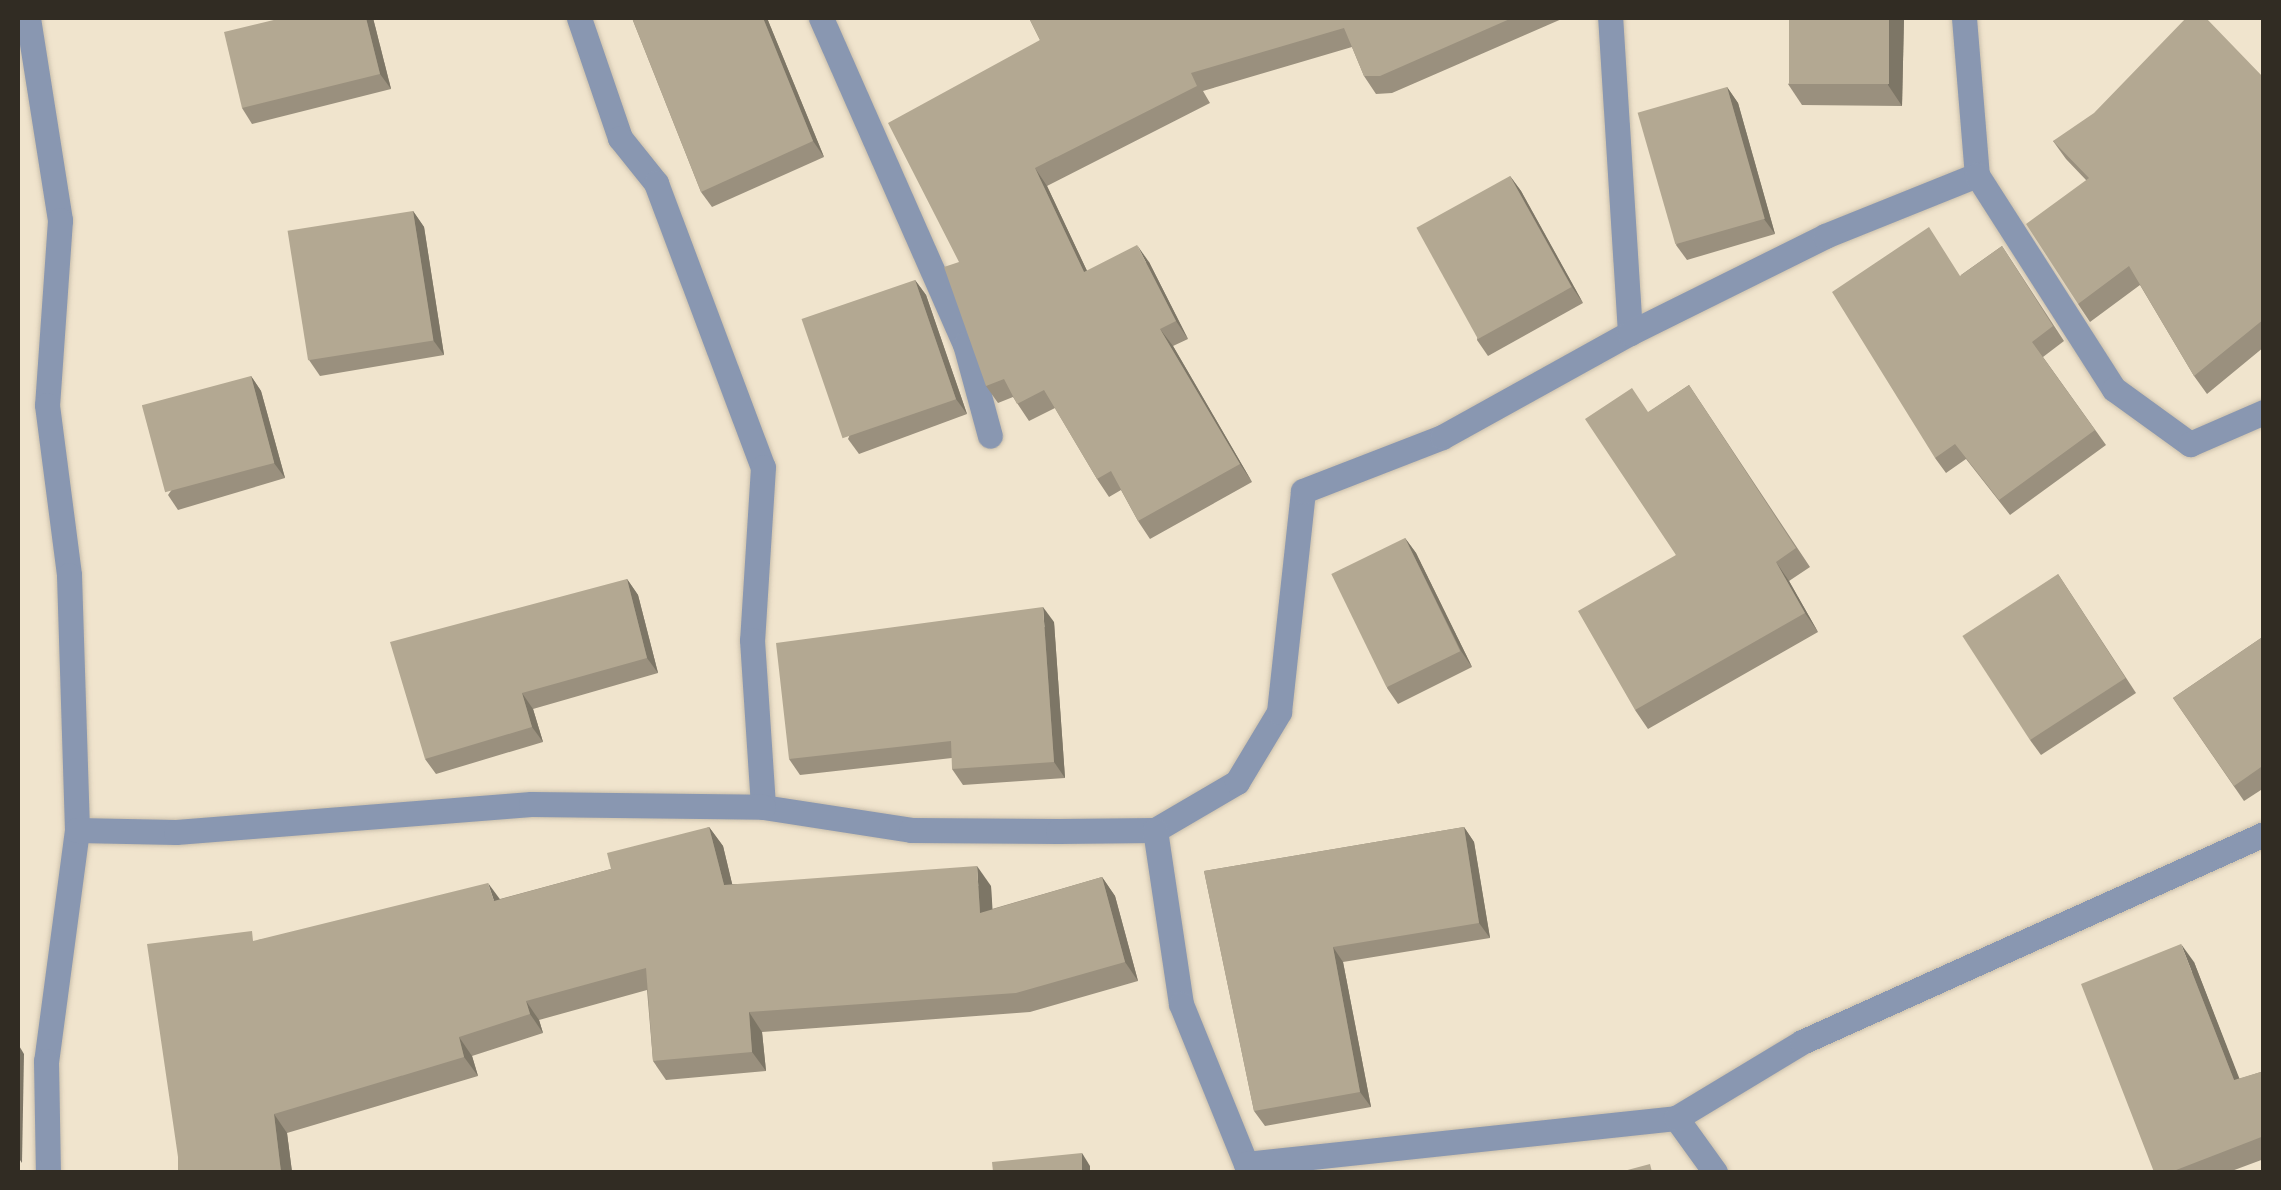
<!DOCTYPE html>
<style>
body{margin:0}
#map{position:relative;width:2281px;height:1190px;overflow:hidden;background:#f0e4cd;font-family:Lora,serif}
div>[style]{position:absolute}
[style*='--x']{left:calc(var(--x)*1px);top:calc(var(--y)*1px);width:calc(var(--w)*1px);rotate:calc(var(--a)*1deg)}
.roads{filter:drop-shadow(0 0 2px #cabfab) drop-shadow(0 0 2px #cabfab)}
.street>*{height:25px;margin:-12.5px;padding:0 12.5px;transform-origin:12.5px;border-radius:12.5px;background:#8997b1}
.wall>*{inset:0;background:#9a907e}
.shaded-wall>*{inset:0;background:#7d7666}
.building>*{inset:0;background:#b3a892;transform-origin:0 0}
span{translate:-50% -50%;white-space:nowrap;text-align:center;line-height:1.15;-webkit-text-stroke:8px #f0e4cd;paint-order:stroke}
.frame{position:absolute;inset:0;border:20px solid #312c23;pointer-events:none}
</style>
<div id="map">
<div class="roads">
<div class="street">
<div style="--x:28;--y:18;--w:205;--a:81"></div>
<div style="--x:60;--y:220;--w:185;--a:94"></div>
<div style="--x:47;--y:405;--w:171;--a:82.6"></div>
<div style="--x:69;--y:575;--w:255;--a:88.2"></div>
<div style="--x:77;--y:830;--w:233;--a:97.6"></div>
<div style="--x:46;--y:1061;--w:111;--a:89"></div>
<div style="--x:579;--y:18;--w:127;--a:71.1"></div>
<div style="--x:620;--y:138;--w:58;--a:51.3"></div>
<div style="--x:656;--y:183;--w:303;--a:69.4"></div>
<div style="--x:763;--y:467;--w:173;--a:93.6"></div>
<div style="--x:752;--y:640;--w:167;--a:86.2"></div>
<div style="--x:763;--y:807;--w:150;--a:8.8"></div>
<div style="--x:911;--y:830;--w:147;--a:0.4"></div>
<div style="--x:1058;--y:831;--w:97;--a:-0.6"></div>
<div style="--x:1155;--y:830;--w:95;--a:-30.3"></div>
<div style="--x:1237;--y:782;--w:82;--a:-59"></div>
<div style="--x:1279;--y:712;--w:222;--a:-83.8"></div>
<div style="--x:1303;--y:491;--w:149;--a:-21.2"></div>
<div style="--x:1442;--y:437;--w:215;--a:-29"></div>
<div style="--x:1630;--y:333;--w:316;--a:-93.6"></div>
<div style="--x:821;--y:18;--w:356;--a:66.2"></div>
<div style="--x:965;--y:344;--w:95;--a:74.8"></div>
<div style="--x:1964;--y:18;--w:158;--a:85.3"></div>
<div style="--x:1630;--y:333;--w:218;--a:-26.4"></div>
<div style="--x:1825;--y:236;--w:164;--a:-21.9"></div>
<div style="--x:1977;--y:175;--w:254;--a:57.4"></div>
<div style="--x:2114;--y:389;--w:94;--a:35.9"></div>
<div style="--x:2190;--y:444;--w:81;--a:-23.4"></div>
<div style="--x:77;--y:830;--w:99;--a:1.2"></div>
<div style="--x:176;--y:832;--w:356;--a:-4.5"></div>
<div style="--x:531;--y:804;--w:232;--a:0.7"></div>
<div style="--x:1155;--y:830;--w:176;--a:81.5"></div>
<div style="--x:1181;--y:1004;--w:173;--a:67.9"></div>
<div style="--x:1246;--y:1164;--w:432;--a:-6.1"></div>
<div style="--x:1715;--y:1172;--w:67;--a:-125.8"></div>
<div style="--x:1676;--y:1118;--w:147;--a:-31.1"></div>
<div style="--x:1802;--y:1042;--w:507;--a:-24.24"></div>
</div>
</div>
<div class="wall">
<div style="clip-path:polygon(282px 18px,373px 18px,391px 89px,252px 124px,242px 108px)"></div>
<div style="clip-path:polygon(632px 18px,767px 18px,824px 157px,712px 207px,701px 192px)"></div>
<div style="clip-path:polygon(1029px 18px,1564px 18px,1392px 93px,1376px 94px,1364px 76px,1352px 47px,1203px 91px,1210px 103px,1047px 186px,1087px 271px,1149px 262px,1188px 339px,1173px 346px,1252px 482px,1150px 539px,1138px 521px,1121px 490px,1109px 497px,1097px 479px,1055px 408px,1029px 421px,1013px 397px,998px 403px,986px 386px,959px 262px,1040px 40px)"></div>
<div style="clip-path:polygon(1904px 18px,1902px 106px,1802px 105px,1788px 84px)"></div>
<div style="clip-path:polygon(2264px 78px,2264px 347px,2207px 394px,2194px 376px,2140px 285px,2090px 322px,2078px 304px,2086px 180px,2066px 159px,2053px 141px)"></div>
<div style="clip-path:polygon(1727px 87px,1738px 103px,1775px 234px,1687px 260px,1676px 245px)"></div>
<div style="clip-path:polygon(1510px 176px,1521px 191px,1583px 303px,1488px 356px,1477px 340px)"></div>
<div style="clip-path:polygon(413px 211px,424px 227px,444px 355px,320px 376px,309px 360px)"></div>
<div style="clip-path:polygon(2002px 246px,2064px 341px,2043px 357px,2106px 445px,2010px 515px,1966px 459px,1946px 473px,1935px 458px,1961px 275px)"></div>
<div style="clip-path:polygon(915px 280px,926px 295px,967px 414px,859px 454px,848px 439px)"></div>
<div style="clip-path:polygon(251px 376px,261px 391px,285px 478px,178px 510px,168px 495px)"></div>
<div style="clip-path:polygon(1689px 385px,1810px 567px,1789px 581px,1818px 632px,1648px 729px,1635px 710px,1676px 555px,1649px 412px)"></div>
<div style="clip-path:polygon(1405px 538px,1416px 553px,1472px 667px,1398px 704px,1387px 688px)"></div>
<div style="clip-path:polygon(2058px 574px,2136px 693px,2041px 755px,2030px 740px)"></div>
<div style="clip-path:polygon(627px 579px,638px 595px,658px 673px,533px 709px,543px 742px,436px 774px,425px 759px)"></div>
<div style="clip-path:polygon(1054px 622px,1065px 778px,963px 785px,952px 769px,952px 758px,800px 775px,789px 759px)"></div>
<div style="clip-path:polygon(2264px 636px,2264px 788px,2244px 801px,2173px 698px)"></div>
<div style="clip-path:polygon(709px 827px,723px 846px,732px 884px,991px 886px,992px 909px,1102px 877px,1115px 896px,1138px 981px,1030px 1012px,762px 1032px,766px 1071px,666px 1080px,653px 1061px,647px 990px,539px 1020px,543px 1033px,472px 1056px,478px 1076px,287px 1133px,292px 1172px,178px 1172px,178px 1157px,258px 940px,500px 899px,611px 869px)"></div>
<div style="clip-path:polygon(1464px 827px,1474px 842px,1490px 938px,1343px 962px,1371px 1107px,1265px 1126px,1254px 1111px,1204px 871px)"></div>
<div style="clip-path:polygon(2194px 962px,2239px 1079px,2264px 1071px,2264px 1159px,2229px 1172px,2154px 1172px)"></div>
</div>
<div class="shaded-wall">
<div style="clip-path:polygon(366px 18px,373px 18px,391px 89px,380px 74px)"></div>
<div style="clip-path:polygon(763px 18px,767px 18px,824px 157px,813px 141px)"></div>
<div style="clip-path:polygon(1889px 18px,1904px 18px,1902px 106px,1888px 85px)"></div>
<div style="clip-path:polygon(1727px 87px,1738px 103px,1775px 234px,1764px 219px)"></div>
<div style="clip-path:polygon(1035px 168px,1047px 186px,1096px 290px,1084px 272px)"></div>
<div style="clip-path:polygon(1510px 176px,1521px 191px,1583px 303px,1572px 287px)"></div>
<div style="clip-path:polygon(413px 211px,424px 227px,444px 355px,433px 340px)"></div>
<div style="clip-path:polygon(1137px 245px,1149px 262px,1188px 339px,1176px 321px)"></div>
<div style="clip-path:polygon(915px 280px,926px 295px,967px 414px,956px 399px)"></div>
<div style="clip-path:polygon(1160px 329px,1173px 346px,1252px 482px,1240px 464px)"></div>
<div style="clip-path:polygon(251px 376px,261px 391px,285px 478px,274px 463px)"></div>
<div style="clip-path:polygon(1405px 538px,1416px 553px,1472px 667px,1461px 651px)"></div>
<div style="clip-path:polygon(1776px 562px,1789px 581px,1818px 632px,1805px 613px)"></div>
<div style="clip-path:polygon(627px 579px,638px 595px,658px 673px,647px 658px)"></div>
<div style="clip-path:polygon(1043px 607px,1054px 622px,1065px 778px,1054px 762px)"></div>
<div style="clip-path:polygon(522px 693px,533px 709px,543px 742px,532px 727px)"></div>
<div style="clip-path:polygon(709px 827px,723px 846px,737px 904px,724px 885px)"></div>
<div style="clip-path:polygon(1464px 827px,1474px 842px,1490px 938px,1479px 923px)"></div>
<div style="clip-path:polygon(977px 866px,991px 886px,994px 932px,980px 913px)"></div>
<div style="clip-path:polygon(1102px 877px,1115px 896px,1138px 981px,1125px 962px)"></div>
<div style="clip-path:polygon(488px 883px,502px 902px,494px 901px)"></div>
<div style="clip-path:polygon(2181px 944px,2194px 962px,2247px 1098px,2234px 1080px)"></div>
<div style="clip-path:polygon(1333px 947px,1343px 962px,1371px 1107px,1360px 1092px)"></div>
<div style="clip-path:polygon(526px 1001px,539px 1020px,543px 1033px,530px 1014px)"></div>
<div style="clip-path:polygon(749px 1012px,762px 1032px,766px 1071px,752px 1052px)"></div>
<div style="clip-path:polygon(459px 1037px,472px 1056px,478px 1076px,464px 1057px)"></div>
<div style="clip-path:polygon(18px 1044px,24px 1054px,22px 1163px,18px 1157px)"></div>
<div style="clip-path:polygon(274px 1114px,287px 1133px,292px 1172px,281px 1172px)"></div>
<div style="clip-path:polygon(1082px 1153px,1090px 1166px,1090px 1172px,1082px 1172px)"></div>
</div>
<div class="building">
<div style="clip-path:polygon(282px 18px,366px 18px,380px 74px,242px 108px,224px 32px)"></div>
<div style="clip-path:polygon(632px 18px,763px 18px,813px 141px,701px 192px)"></div>
<div style="clip-path:polygon(1029px 18px,1512px 18px,1380px 76px,1364px 76px,1344px 28px,1191px 73px,1197px 86px,1035px 168px,1084px 272px,1137px 245px,1176px 321px,1160px 329px,1240px 464px,1138px 521px,1111px 471px,1097px 479px,1044px 390px,1017px 404px,1004px 379px,986px 386px,944px 267px,959px 262px,888px 123px,1040px 40px)"></div>
<div style="left:1789px;top:18px;width:100px;height:66px"></div>
<div style="clip-path:polygon(2186px 18px,2206px 18px,2264px 78px,2264px 319px,2194px 376px,2129px 266px,2078px 304px,2026px 224px,2089px 178px,2053px 141px,2094px 113px)"></div>
<div style="left:1727px;top:87px;width:137px;height:93px;rotate:74deg"></div>
<div style="left:1510px;top:176px;width:127px;height:107px;rotate:61deg"></div>
<div style="left:413px;top:211px;width:131px;height:127px;rotate:81deg"></div>
<div style="clip-path:polygon(1929px 227px,1960px 276px,2002px 246px,2053px 326px,2032px 342px,2095px 430px,1999px 500px,1955px 444px,1935px 458px,1832px 292px)"></div>
<div style="left:915px;top:280px;width:126px;height:120px;rotate:71deg"></div>
<div style="left:251px;top:376px;width:90px;height:113px;rotate:75deg"></div>
<div style="clip-path:polygon(1689px 385px,1796px 548px,1776px 562px,1805px 613px,1635px 710px,1578px 611px,1676px 555px,1585px 419px,1632px 388px,1648px 412px)"></div>
<div style="left:1405px;top:538px;width:126px;height:82px;rotate:64deg"></div>
<div style="left:2058px;top:574px;width:124px;height:114px;rotate:57deg"></div>
<div style="clip-path:polygon(627px 579px,647px 658px,522px 693px,532px 727px,425px 759px,390px 642px)"></div>
<div style="clip-path:polygon(1043px 607px,1054px 762px,952px 769px,951px 741px,789px 759px,776px 643px)"></div>
<div style="clip-path:polygon(2264px 636px,2264px 765px,2234px 786px,2173px 698px)"></div>
<div style="clip-path:polygon(709px 827px,724px 885px,977px 866px,980px 913px,1102px 877px,1125px 962px,1016px 993px,749px 1012px,752px 1052px,653px 1061px,646px 968px,526px 1001px,530px 1014px,459px 1037px,464px 1057px,274px 1114px,281px 1172px,178px 1172px,178px 1157px,147px 944px,252px 931px,253px 941px,488px 883px,494px 901px,611px 869px,607px 853px)"></div>
<div style="clip-path:polygon(1464px 827px,1479px 923px,1333px 947px,1360px 1092px,1254px 1111px,1204px 871px)"></div>
<div style="clip-path:polygon(2181px 944px,2234px 1080px,2264px 1071px,2264px 1136px,2171px 1172px,2154px 1172px,2081px 984px)"></div>
<div style="clip-path:polygon(1082px 1153px,1082px 1172px,993px 1172px,992px 1162px)"></div>
<div style="clip-path:polygon(1650px 1164px,1652px 1172px,1620px 1172px)"></div>
</div>
<div class="frame"></div>
</div>
